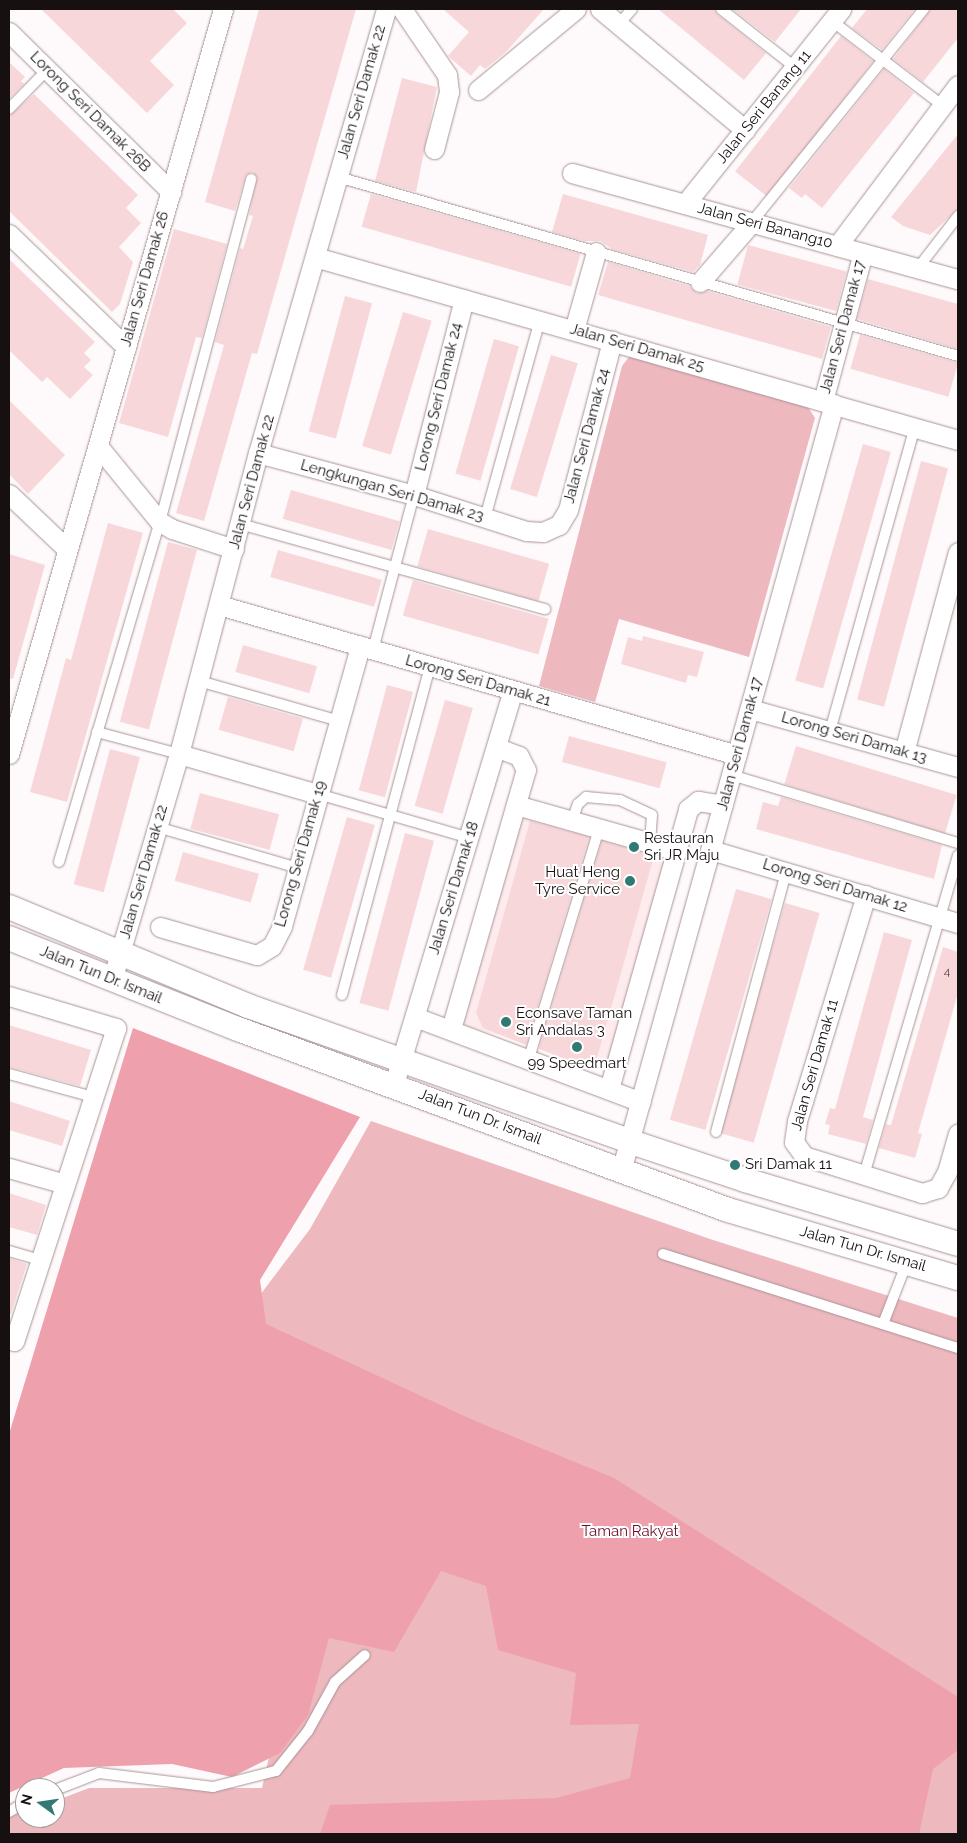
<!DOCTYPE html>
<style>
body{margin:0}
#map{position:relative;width:967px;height:1843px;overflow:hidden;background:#fef9fa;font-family:Raleway,sans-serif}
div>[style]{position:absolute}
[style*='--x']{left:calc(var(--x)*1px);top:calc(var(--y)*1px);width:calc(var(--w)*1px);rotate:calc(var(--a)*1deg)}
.built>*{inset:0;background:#feebed;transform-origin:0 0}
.green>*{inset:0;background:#eeb8bf}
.forest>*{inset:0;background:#eea1ac}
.building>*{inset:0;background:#f8d7db;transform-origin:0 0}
.roads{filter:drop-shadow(0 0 1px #a89496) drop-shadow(0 0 1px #a89496)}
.service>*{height:10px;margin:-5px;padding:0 5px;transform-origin:5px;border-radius:5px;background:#fff}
.minor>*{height:19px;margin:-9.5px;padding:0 9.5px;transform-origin:9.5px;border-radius:9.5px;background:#fff}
.tertiary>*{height:24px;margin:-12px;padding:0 12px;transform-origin:12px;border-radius:12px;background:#fff}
.dots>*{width:14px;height:14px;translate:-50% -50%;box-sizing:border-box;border:2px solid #fff;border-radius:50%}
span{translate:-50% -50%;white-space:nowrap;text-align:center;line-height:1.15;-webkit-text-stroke:4px #fff;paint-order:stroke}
.number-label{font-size:12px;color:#4f4243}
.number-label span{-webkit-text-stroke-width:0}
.street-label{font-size:15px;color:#171010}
.poi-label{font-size:15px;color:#171010}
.left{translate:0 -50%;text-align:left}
.right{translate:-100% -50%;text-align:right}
.park-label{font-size:15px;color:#69102a}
.frame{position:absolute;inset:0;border:10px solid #171010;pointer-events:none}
.north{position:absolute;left:15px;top:1778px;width:50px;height:50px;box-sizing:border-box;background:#fff;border:1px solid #a29f9f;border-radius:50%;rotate:284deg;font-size:14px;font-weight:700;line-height:20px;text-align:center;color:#171010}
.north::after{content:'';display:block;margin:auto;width:18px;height:22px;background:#307975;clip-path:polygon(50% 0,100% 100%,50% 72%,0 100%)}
</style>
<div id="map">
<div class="built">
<div style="left:520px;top:814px;width:153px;height:219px;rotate:15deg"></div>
</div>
<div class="green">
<div style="clip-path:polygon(643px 355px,808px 407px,815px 418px,749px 657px,619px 619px,595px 702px,539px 686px,622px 366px,629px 357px)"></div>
<div style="clip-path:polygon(371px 1121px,710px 1239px,958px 1318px,958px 1834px,9px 1834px,9px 1817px,25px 1811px,25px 1818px,55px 1818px,55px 1801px,89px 1788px,262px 1788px,346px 1418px,232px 1332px,310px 1229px)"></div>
</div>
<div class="forest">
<div style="clip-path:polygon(133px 1028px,360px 1117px,260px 1280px,266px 1324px,473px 1420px,614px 1478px,958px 1697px,958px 1750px,933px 1769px,919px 1834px,320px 1834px,330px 1805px,556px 1798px,630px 1778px,639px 1724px,570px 1725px,576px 1673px,498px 1650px,486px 1586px,441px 1571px,394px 1652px,329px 1638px,308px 1715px,280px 1753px,232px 1777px,172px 1764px,64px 1768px,9px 1793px,9px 1434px)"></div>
</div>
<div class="building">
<div style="clip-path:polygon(41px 9px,173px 9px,187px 23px,150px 61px,174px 85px,147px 113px)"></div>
<div style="clip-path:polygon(259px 9px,356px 9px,257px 354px,252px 353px,204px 521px,176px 513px,224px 345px,215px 342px,240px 248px,243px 249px,253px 216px,249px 215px,257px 177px,252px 172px,246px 175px,235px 211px,205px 202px)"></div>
<div style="clip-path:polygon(443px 9px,544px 9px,506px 52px,485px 69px,480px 65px,471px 76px,448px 56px,469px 32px)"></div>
<div style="clip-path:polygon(658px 9px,714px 9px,717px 14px,766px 53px,744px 80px)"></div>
<div style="clip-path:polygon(732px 9px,801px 9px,775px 42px)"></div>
<div style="clip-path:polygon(867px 9px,915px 9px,882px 50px,852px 28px)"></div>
<div style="clip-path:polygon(931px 9px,958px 9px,958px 38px,923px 82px,893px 59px)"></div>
<div style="left:841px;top:36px;width:41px;height:172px;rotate:38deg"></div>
<div style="clip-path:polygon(9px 62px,25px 77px,21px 81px,24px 84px,9px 99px)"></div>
<div style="clip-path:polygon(884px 69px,914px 93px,822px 208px,805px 194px,802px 198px,789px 188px)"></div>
<div style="clip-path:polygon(402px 78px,437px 87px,416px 192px,375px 181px)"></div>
<div style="clip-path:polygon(34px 94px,138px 195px,126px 208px,141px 223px,119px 247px,133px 262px,120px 304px,112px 312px,9px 211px,9px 116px)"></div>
<div style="clip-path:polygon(958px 134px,958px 209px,930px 235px,903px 226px,891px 217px)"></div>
<div style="left:371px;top:194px;width:218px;height:34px;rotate:16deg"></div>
<div style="clip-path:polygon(563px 194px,708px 235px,700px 265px,693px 272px,612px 249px,600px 241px,585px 241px,552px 232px)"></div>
<div style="clip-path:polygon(174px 229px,227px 244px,202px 338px,196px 337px,168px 437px,119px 423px)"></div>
<div style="left:748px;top:245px;width:102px;height:41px;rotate:15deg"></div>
<div style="clip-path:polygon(9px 259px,95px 342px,84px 353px,91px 360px,84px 367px,93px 375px,70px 399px,47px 377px,42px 382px,9px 350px)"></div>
<div style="clip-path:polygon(608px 262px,689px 286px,697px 293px,707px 291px,831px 327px,822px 359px,598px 295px)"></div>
<div style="clip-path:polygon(868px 279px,958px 304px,958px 349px,857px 319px)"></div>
<div style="left:345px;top:296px;width:28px;height:140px;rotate:15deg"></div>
<div style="left:403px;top:312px;width:30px;height:140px;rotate:17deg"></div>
<div style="left:860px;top:335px;width:102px;height:35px;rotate:16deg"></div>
<div style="left:494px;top:339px;width:26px;height:140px;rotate:16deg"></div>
<div style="left:551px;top:355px;width:28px;height:140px;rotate:17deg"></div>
<div style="clip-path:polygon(9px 400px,65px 455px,28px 494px,9px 474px)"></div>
<div style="left:863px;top:444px;width:29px;height:246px;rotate:16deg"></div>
<div style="left:921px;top:461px;width:28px;height:247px;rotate:15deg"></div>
<div style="left:291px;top:490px;width:113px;height:30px;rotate:16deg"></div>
<div style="clip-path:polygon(108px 523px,143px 533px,67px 802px,30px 792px,66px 658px,71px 660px)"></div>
<div style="left:428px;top:529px;width:126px;height:39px;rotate:16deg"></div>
<div style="left:168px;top:542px;width:30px;height:186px;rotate:15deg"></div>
<div style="left:278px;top:550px;width:108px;height:28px;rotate:16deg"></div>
<div style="clip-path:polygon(9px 554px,45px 565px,13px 679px,9px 678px)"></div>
<div style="left:413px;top:580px;width:141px;height:37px;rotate:16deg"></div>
<div style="clip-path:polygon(643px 636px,704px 652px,697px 677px,688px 675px,686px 683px,621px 664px,628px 637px,642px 641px)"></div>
<div style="left:243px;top:645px;width:77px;height:28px;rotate:16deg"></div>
<div style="left:387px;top:685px;width:27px;height:109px;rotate:15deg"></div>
<div style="left:228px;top:697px;width:78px;height:34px;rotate:16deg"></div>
<div style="left:445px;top:700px;width:29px;height:110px;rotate:16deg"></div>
<div style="left:569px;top:736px;width:101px;height:27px;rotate:15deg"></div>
<div style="left:796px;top:746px;width:168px;height:40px;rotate:17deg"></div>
<div style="left:110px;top:749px;width:31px;height:140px;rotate:15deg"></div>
<div style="left:200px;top:793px;width:82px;height:37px;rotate:15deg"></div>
<div style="clip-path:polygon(781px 797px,942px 845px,934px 879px,756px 829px,763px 802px,778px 806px)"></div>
<div style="left:347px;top:817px;width:29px;height:159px;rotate:16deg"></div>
<div style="clip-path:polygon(530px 821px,589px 837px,526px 1045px,483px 1028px,476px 1013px)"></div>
<div style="left:405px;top:833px;width:30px;height:176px;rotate:15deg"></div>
<div style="clip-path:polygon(602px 841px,654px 856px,597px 1058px,583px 1066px,539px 1049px)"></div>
<div style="left:183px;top:852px;width:79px;height:30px;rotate:16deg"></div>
<div style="left:736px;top:889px;width:37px;height:240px;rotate:16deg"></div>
<div style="left:785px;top:903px;width:36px;height:239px;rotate:16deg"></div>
<div style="clip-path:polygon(884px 932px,912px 940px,863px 1117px,873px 1120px,866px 1144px,828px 1134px,830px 1125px,825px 1124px,830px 1108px,835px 1109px)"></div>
<div style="clip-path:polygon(943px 947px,958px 952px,958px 993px,918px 1133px,922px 1134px,915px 1158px,879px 1148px,886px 1124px,891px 1125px)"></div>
<div style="clip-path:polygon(9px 1025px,91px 1050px,80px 1086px,9px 1067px)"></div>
<div style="clip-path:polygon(9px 1101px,70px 1121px,62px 1146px,9px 1130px)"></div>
<div style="clip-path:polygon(9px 1193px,46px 1205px,37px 1235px,9px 1227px)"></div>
<div style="clip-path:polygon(9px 1258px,27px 1264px,11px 1314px,9px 1313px)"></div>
</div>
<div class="roads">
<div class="service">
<div style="--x:721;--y:9;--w:95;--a:38.2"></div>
<div style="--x:832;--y:21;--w:140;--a:37.4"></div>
<div style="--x:619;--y:24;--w:20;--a:-49"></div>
<div style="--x:9;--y:109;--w:54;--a:-45.7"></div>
<div style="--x:338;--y:177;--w:645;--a:16.1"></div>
<div style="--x:752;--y:222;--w:274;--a:-51.1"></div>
<div style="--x:918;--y:268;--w:66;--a:-52.4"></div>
<div style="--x:485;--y:518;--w:205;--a:-74.5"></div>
<div style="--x:240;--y:524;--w:317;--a:15.6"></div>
<div style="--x:373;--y:650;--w:160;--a:-75.2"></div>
<div style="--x:199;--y:681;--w:146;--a:15.9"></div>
<div style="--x:830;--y:731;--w:316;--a:-74.4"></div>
<div style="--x:97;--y:732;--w:85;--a:15"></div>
<div style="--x:731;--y:775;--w:237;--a:16.7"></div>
<div style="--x:318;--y:794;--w:157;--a:16.2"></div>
<div style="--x:572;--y:821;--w:18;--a:-71"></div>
<div style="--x:578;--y:804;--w:11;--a:-41"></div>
<div style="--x:586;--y:797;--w:34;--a:5"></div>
<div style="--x:620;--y:800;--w:35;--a:25"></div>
<div style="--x:652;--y:815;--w:28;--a:94"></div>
<div style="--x:157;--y:827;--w:147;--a:16.2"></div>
<div style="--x:59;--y:862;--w:355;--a:-73.5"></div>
<div style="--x:160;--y:522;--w:355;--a:-75.1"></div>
<div style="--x:342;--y:995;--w:341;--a:-75"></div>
<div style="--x:529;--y:1058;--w:239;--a:-73"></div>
<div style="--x:9;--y:1074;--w:87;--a:15.3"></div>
<div style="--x:716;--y:1132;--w:269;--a:-74.9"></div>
<div style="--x:864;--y:1175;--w:333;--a:-73.6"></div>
<div style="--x:9;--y:1251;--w:32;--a:16"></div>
<div style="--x:663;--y:1254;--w:310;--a:17.7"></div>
<div style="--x:883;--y:1324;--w:66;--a:-68.8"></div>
<div style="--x:55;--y:1790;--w:47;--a:-21.1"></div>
<div style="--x:99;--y:1773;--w:115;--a:7"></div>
<div style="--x:213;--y:1787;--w:65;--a:-14.3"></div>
<div style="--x:276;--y:1771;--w:51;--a:-51.3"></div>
<div style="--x:308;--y:1731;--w:56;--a:-61.1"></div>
<div style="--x:335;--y:1682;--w:40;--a:-42"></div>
<div style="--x:9;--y:1812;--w:19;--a:-32"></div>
</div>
<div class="minor">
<div style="--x:402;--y:9;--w:80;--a:55.7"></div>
<div style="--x:447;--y:75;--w:17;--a:83"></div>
<div style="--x:449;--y:92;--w:59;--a:104.7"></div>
<div style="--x:600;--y:9;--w:189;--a:39.8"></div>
<div style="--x:9;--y:32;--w:228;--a:44.6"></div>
<div style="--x:478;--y:90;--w:127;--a:-39.6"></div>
<div style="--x:572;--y:173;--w:400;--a:15.4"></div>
<div style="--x:685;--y:204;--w:250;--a:-51.3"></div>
<div style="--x:9;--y:234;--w:163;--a:44"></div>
<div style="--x:837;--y:246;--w:201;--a:-53.1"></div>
<div style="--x:315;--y:257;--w:669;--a:15.89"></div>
<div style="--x:700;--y:282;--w:79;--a:-49.1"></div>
<div style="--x:574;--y:330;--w:81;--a:-74.2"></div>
<div style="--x:823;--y:401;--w:153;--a:-74.9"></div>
<div style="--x:98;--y:446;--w:98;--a:50.8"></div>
<div style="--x:160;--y:522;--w:14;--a:30"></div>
<div style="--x:172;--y:529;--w:65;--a:17.9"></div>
<div style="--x:258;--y:453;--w:162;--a:15.1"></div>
<div style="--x:414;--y:495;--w:118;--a:17.8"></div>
<div style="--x:526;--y:531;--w:17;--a:3"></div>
<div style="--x:543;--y:532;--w:17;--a:-24"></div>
<div style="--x:559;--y:525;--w:17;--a:-59"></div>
<div style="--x:568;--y:510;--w:175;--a:-75.4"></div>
<div style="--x:9;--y:494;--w:80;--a:43.5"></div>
<div style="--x:414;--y:495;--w:202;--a:-75.7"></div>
<div style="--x:219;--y:605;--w:539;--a:16.15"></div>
<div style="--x:750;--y:709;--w:216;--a:15.6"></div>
<div style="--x:904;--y:752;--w:207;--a:-74.9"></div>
<div style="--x:9;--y:754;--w:775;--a:-73.97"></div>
<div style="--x:179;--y:754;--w:145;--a:16.1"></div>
<div style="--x:516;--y:805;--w:165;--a:15.8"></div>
<div style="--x:711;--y:850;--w:258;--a:16.5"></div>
<div style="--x:866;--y:895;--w:236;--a:107"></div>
<div style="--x:797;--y:1121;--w:21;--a:98"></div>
<div style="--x:794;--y:1142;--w:17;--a:54"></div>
<div style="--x:804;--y:1156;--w:124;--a:17.4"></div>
<div style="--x:922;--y:1193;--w:17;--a:-17"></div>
<div style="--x:938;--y:1188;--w:18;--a:-61"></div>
<div style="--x:947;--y:1172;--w:40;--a:-74"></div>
<div style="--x:160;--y:927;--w:101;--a:16.1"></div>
<div style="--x:257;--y:955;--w:17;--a:-31"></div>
<div style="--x:272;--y:946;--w:22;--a:-63"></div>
<div style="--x:282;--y:926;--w:291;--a:-74.4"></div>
<div style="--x:112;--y:980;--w:236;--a:-73.5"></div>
<div style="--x:179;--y:754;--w:311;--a:-75.3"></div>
<div style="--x:258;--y:453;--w:462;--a:-73.9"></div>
<div style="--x:9;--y:996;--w:112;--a:16.7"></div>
<div style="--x:116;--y:1028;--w:329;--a:108"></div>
<div style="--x:14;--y:1341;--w:5;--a:-158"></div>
<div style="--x:415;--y:1017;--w:241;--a:20.6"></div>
<div style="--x:451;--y:1029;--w:270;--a:-73.9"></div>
<div style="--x:526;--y:770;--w:16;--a:-117"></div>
<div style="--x:519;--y:756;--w:22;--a:-159"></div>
<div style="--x:394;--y:1084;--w:411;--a:-73.2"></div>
<div style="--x:609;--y:1089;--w:291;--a:-74.2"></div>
<div style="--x:688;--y:809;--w:13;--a:-39"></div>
<div style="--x:698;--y:801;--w:25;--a:9"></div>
<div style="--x:9;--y:1168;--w:58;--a:15.9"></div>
<div style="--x:621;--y:1171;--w:796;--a:-74.48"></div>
</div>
<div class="tertiary">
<div style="--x:9;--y:907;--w:259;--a:22.5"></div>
<div style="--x:248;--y:1006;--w:406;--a:19.5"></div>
<div style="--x:631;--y:1142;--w:120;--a:18.4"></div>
<div style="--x:745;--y:1180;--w:222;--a:16.7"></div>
<div style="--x:9;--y:938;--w:246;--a:21.7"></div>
<div style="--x:238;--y:1029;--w:522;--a:20.27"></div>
<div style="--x:728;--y:1210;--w:240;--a:16.5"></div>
</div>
</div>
<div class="dots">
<div style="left:634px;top:847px;background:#307975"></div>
<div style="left:630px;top:881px;background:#307975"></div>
<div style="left:506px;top:1022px;background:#307975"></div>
<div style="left:577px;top:1047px;background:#307975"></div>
<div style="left:735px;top:1165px;background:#307975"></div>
</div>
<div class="number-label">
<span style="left:947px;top:972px">4</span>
</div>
<div class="street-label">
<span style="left:362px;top:92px;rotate:-74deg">Jalan Seri Damak 22</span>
<span style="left:764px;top:107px;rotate:-51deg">Jalan Seri Banang 11</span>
<span style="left:90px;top:112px;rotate:45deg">Lorong Seri Damak 26B</span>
<span style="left:765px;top:226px;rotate:15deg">Jalan Seri Banang10</span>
<span style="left:145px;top:279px;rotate:-74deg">Jalan Seri Damak 26</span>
<span style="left:843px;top:327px;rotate:-75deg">Jalan Seri Damak 17</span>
<span style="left:637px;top:348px;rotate:16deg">Jalan Seri Damak 25</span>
<span style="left:439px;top:397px;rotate:-76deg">Lorong Seri Damak 24</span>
<span style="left:587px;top:436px;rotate:-75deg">Jalan Seri Damak 24</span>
<span style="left:252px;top:482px;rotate:-75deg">Jalan Seri Damak 22</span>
<span style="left:392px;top:491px;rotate:16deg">Lengkungan Seri Damak 23</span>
<span style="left:478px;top:681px;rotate:16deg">Lorong Seri Damak 21</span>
<span style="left:854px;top:738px;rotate:16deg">Lorong Seri Damak 13</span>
<span style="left:740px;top:744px;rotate:-75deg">Jalan Seri Damak 17</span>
<span style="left:301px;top:854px;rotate:-74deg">Lorong Seri Damak 19</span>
<span style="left:144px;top:872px;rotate:-74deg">Jalan Seri Damak 22</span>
<span style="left:835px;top:886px;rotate:17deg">Lorong Seri Damak 12</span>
<span style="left:454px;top:888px;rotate:-73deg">Jalan Seri Damak 18</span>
<span style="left:101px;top:975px;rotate:22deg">Jalan Tun Dr. Ismail</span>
<span style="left:815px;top:1065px;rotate:-74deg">Jalan Seri Damak 11</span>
<span style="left:480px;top:1117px;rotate:21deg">Jalan Tun Dr. Ismail</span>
<span style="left:863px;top:1249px;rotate:16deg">Jalan Tun Dr. Ismail</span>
</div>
<div class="poi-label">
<span class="left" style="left:644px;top:847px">Restauran<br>Sri JR Maju</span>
<span class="right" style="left:620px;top:881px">Huat Heng<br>Tyre Service</span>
<span class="left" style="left:516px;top:1022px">Econsave Taman<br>Sri Andalas 3</span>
<span style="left:577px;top:1064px">99 Speedmart</span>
<span class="left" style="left:745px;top:1165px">Sri Damak 11</span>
</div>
<div class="park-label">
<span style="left:630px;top:1532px">Taman Rakyat</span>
</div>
<div class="frame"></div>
<div class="north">N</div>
</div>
